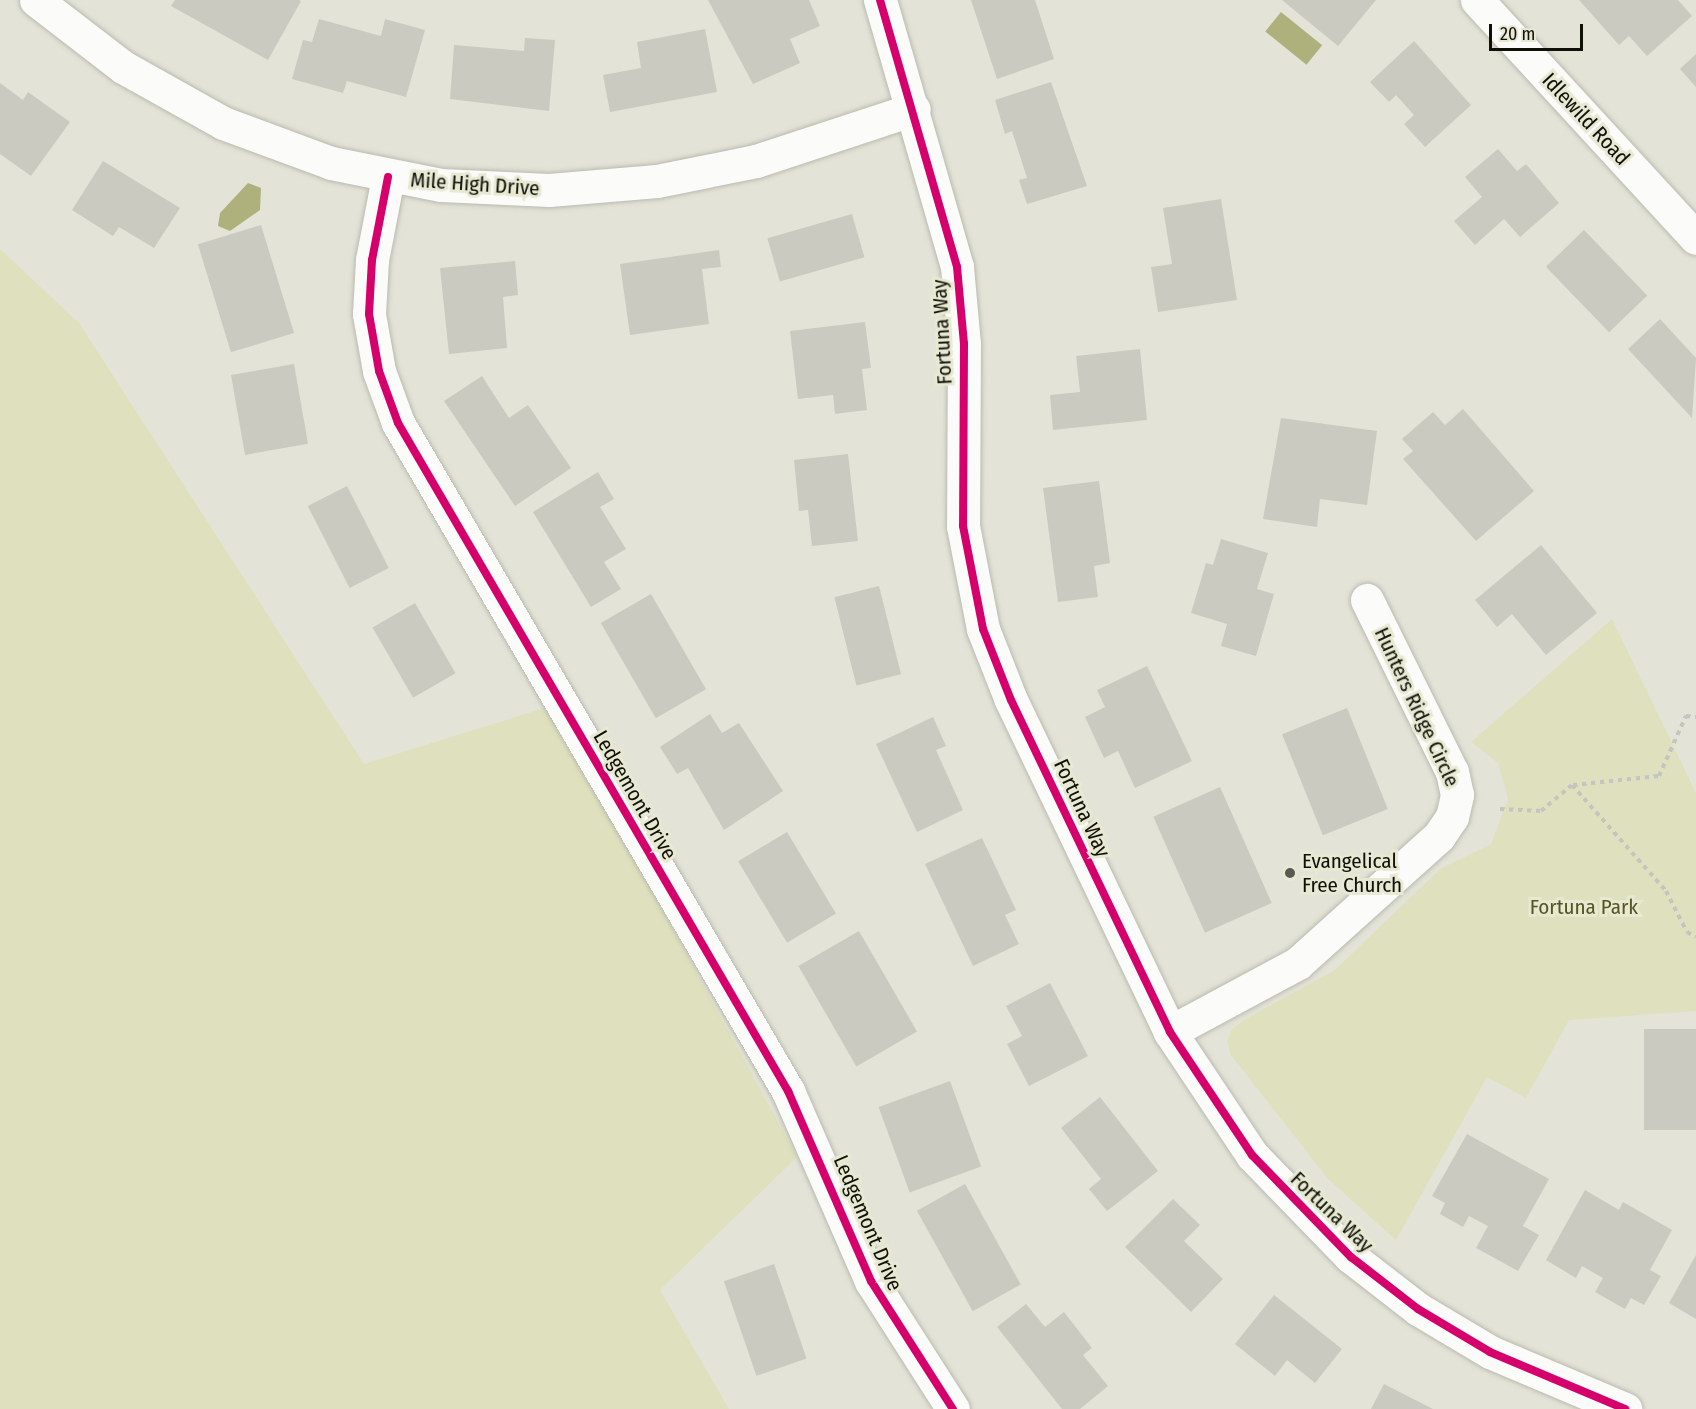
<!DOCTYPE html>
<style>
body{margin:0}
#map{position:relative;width:1696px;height:1409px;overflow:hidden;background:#e3e4d7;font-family:"Fira Sans Condensed",sans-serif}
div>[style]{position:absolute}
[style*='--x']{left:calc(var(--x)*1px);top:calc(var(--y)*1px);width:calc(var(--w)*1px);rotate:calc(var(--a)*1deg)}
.green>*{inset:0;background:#dfe0bd}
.water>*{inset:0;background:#aeb17b;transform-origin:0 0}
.building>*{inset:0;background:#cacac0;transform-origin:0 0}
.path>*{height:4px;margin-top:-2px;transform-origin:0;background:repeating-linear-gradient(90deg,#c4c4c0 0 4.5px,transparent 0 9px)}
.roads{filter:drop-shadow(0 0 2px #babab0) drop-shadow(0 0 2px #babab0)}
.minor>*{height:33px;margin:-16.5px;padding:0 16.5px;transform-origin:16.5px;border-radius:16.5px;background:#fbfbf9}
.tertiary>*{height:33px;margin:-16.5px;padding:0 16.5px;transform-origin:16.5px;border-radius:16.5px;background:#fbfbf9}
.cycleway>*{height:8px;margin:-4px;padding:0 4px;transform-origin:4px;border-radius:4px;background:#d6006c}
.dots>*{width:16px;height:16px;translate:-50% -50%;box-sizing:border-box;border:3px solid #e7e9d2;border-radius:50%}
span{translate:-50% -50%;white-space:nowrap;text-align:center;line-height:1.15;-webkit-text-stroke:6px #e7e9d2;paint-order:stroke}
.street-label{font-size:21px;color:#0f1008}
.poi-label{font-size:21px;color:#0f1008}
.left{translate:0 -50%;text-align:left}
.park-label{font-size:21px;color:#555621}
.scale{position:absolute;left:1489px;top:24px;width:94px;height:27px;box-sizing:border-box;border:3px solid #0f1008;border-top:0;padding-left:8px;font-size:18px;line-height:21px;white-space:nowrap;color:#0f1008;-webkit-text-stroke:4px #e7e9d2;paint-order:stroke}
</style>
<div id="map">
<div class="green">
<div style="clip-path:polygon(0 249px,79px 323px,364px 764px,551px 706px,797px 1157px,660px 1290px,729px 1409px,0 1409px)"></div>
<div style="clip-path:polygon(1612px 619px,1696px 793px,1696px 1011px,1569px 1020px,1526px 1098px,1487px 1077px,1396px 1240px,1328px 1179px,1231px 1055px,1227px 1041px,1232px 1029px,1249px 1017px,1335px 970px,1440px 869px,1491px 844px,1508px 799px,1498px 763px,1471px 742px)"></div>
</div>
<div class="water">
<div style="left:1281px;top:12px;width:53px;height:25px;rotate:39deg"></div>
<div style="clip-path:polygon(248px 183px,261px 188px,260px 210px,230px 231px,218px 226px,220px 213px)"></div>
</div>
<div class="building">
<div style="clip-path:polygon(175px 0,299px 0,301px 1px,268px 60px,171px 6px)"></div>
<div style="clip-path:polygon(708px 0,809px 0,820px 26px,790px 39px,800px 63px,753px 84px)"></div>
<div style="clip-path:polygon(971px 0,1035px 0,1054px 59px,997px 79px)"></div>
<div style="clip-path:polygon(1282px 0,1376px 0,1338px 46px)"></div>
<div style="clip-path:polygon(1579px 0,1678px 0,1692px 16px,1647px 56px,1629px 36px,1619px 45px)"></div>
<div style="clip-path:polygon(319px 19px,381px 36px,385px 19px,425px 30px,406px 97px,347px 81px,343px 93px,292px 79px,303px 40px,312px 42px)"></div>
<div style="clip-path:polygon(705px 29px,717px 92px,610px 112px,603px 75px,641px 68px,637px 42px)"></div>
<div style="clip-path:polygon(525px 38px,555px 40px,549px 111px,450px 99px,454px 45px,524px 51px)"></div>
<div style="clip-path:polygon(1414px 41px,1471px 105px,1425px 147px,1404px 124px,1414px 115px,1396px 95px,1389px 102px,1370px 82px)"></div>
<div style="clip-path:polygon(1696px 54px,1696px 87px,1680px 69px)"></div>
<div style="clip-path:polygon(1051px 82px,1087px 186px,1027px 204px,1019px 180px,1027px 178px,1012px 131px,1005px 134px,995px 100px)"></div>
<div style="clip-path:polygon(0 83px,23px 100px,28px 92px,70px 122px,31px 176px,0 154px)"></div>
<div style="clip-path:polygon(1498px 149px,1517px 171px,1526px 164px,1559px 203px,1520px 237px,1504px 219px,1475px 245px,1454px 221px,1482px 197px,1465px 177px)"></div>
<div style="clip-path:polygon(103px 161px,180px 208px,154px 248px,119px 227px,113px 236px,72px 210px)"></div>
<div style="clip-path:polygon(1221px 199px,1237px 300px,1158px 312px,1151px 267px,1172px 264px,1163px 208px)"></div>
<div style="left:852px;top:214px;width:45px;height:88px;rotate:74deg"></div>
<div style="left:261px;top:225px;width:113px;height:66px;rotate:73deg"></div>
<div style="left:1584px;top:230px;width:91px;height:53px;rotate:46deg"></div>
<div style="clip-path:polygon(719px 250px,721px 267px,702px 269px,709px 324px,630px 335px,620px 264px)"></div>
<div style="clip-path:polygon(515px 261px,518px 295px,503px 297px,507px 348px,449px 354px,440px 268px)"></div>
<div style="clip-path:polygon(1660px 319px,1696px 358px,1692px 418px,1628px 349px)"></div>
<div style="clip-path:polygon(865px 322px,871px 368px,862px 369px,867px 410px,835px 414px,833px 395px,798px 399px,790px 331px)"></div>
<div style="clip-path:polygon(1140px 349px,1147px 420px,1053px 430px,1050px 395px,1080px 392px,1076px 356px)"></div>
<div style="left:294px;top:364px;width:81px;height:64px;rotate:80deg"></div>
<div style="clip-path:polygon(482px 376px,509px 418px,528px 405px,571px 468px,515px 506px,444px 401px)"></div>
<div style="clip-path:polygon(1463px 409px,1534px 491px,1476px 541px,1403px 459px,1413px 451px,1402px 439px,1433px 412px,1445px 425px)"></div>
<div style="clip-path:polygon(1281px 418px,1377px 431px,1367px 505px,1320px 499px,1317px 527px,1263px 519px)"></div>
<div style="clip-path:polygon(848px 454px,858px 541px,812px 546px,808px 510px,799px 511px,794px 460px)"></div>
<div style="clip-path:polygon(598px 472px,614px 499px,600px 507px,626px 549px,604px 562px,621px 589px,591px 607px,533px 512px)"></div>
<div style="clip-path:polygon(1099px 481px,1110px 563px,1094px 566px,1098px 597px,1058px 602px,1043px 488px)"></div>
<div style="left:347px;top:486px;width:92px;height:44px;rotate:63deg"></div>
<div style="clip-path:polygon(1221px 539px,1268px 553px,1257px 589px,1274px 594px,1256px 656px,1221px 646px,1227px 624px,1191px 613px,1206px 563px,1213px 565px)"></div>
<div style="clip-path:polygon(1541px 545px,1597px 613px,1546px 655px,1512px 614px,1497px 627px,1475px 600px)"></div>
<div style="left:879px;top:586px;width:91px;height:46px;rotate:76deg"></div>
<div style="left:651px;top:594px;width:110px;height:58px;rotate:60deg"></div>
<div style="left:415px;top:603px;width:81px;height:49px;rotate:60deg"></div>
<div style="clip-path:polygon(1147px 666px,1192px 761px,1135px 788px,1118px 751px,1104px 758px,1085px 717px,1105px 707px,1097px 690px)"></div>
<div style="left:1347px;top:708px;width:109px;height:70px;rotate:68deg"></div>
<div style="clip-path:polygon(710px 714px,722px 733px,739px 723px,783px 791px,724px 830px,688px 768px,677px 774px,660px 747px)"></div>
<div style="clip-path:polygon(933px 717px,946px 746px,936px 750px,963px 810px,917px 832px,876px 744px)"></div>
<div style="left:1220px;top:787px;width:127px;height:73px;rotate:66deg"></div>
<div style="left:787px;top:832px;width:95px;height:57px;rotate:59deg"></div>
<div style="clip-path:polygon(982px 838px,1016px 910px,1005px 915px,1019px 944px,973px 966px,925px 864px)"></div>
<div style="left:859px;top:931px;width:116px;height:70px;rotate:60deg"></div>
<div style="clip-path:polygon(1050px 983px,1088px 1056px,1029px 1086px,1007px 1044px,1022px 1036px,1006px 1006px)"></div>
<div style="left:1696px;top:1029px;width:101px;height:52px;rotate:90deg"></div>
<div style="left:950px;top:1081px;width:91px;height:76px;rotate:70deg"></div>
<div style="clip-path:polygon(1100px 1097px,1158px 1171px,1107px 1211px,1089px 1189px,1101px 1179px,1061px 1128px)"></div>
<div style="clip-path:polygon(1467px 1134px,1549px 1179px,1523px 1226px,1539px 1235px,1518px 1271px,1476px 1248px,1488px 1226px,1469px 1216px,1463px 1227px,1440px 1214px,1445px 1203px,1432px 1196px)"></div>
<div style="left:965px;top:1184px;width:115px;height:55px;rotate:61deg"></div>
<div style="clip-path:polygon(1585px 1190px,1619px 1210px,1623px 1202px,1672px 1230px,1650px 1270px,1661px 1276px,1644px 1305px,1631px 1298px,1625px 1309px,1595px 1292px,1603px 1278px,1582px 1266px,1576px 1278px,1546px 1260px)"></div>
<div style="clip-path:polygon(1173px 1199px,1200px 1225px,1184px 1241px,1223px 1279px,1191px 1312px,1125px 1247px)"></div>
<div style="clip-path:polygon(1696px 1255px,1696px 1319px,1669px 1303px)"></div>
<div style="left:774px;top:1264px;width:100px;height:53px;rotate:71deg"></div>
<div style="clip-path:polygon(1274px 1295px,1342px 1349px,1315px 1383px,1287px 1360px,1275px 1376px,1235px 1344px)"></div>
<div style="clip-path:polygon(1026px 1304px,1045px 1327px,1064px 1312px,1092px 1348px,1083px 1355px,1108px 1386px,1080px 1409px,1062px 1409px,997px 1327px)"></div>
<div style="clip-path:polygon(1384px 1384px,1433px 1409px,1371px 1409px)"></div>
</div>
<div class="path">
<div style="--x:1573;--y:785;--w:86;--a:-6"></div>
<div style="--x:1659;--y:776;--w:66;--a:-65.8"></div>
<div style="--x:1686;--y:716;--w:10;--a:6"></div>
<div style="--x:1500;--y:809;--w:41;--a:2.8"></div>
<div style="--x:1541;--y:811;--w:40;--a:-40"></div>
<div style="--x:1572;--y:785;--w:142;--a:48.4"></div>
<div style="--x:1666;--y:891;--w:46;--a:62.9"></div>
<div style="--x:1687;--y:932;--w:10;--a:29"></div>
</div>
<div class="roads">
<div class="minor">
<div style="--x:36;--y:0;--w:110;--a:37.6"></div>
<div style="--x:123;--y:67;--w:115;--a:29.2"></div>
<div style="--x:223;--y:123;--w:115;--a:20.3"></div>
<div style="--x:331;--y:163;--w:112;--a:11.3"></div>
<div style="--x:441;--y:185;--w:108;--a:2.7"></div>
<div style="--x:549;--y:190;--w:108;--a:-4.8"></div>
<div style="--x:657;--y:181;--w:101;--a:-11.4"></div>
<div style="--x:756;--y:161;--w:166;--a:-18.2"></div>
<div style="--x:1477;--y:0;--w:323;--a:47.4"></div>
<div style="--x:388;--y:177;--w:85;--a:100.9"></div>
<div style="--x:372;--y:260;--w:54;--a:93.2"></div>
<div style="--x:369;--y:314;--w:58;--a:80"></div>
<div style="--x:379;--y:371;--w:55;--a:69.9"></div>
<div style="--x:398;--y:423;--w:774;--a:59.72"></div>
<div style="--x:788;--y:1091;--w:207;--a:66.4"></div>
<div style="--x:871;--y:1281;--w:152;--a:57.4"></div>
<div style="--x:1170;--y:1032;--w:145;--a:-28.3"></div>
<div style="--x:1298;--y:963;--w:190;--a:-42"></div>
<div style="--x:1439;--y:836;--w:23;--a:-56"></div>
<div style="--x:1452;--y:817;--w:23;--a:-77"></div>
<div style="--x:1457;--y:795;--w:24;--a:-102"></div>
<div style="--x:1452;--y:772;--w:192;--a:-116.3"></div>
</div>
<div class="tertiary">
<div style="--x:880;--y:0;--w:278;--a:73.9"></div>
<div style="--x:957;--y:267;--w:77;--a:84.8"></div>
<div style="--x:964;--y:344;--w:182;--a:90.3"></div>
<div style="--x:963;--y:526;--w:105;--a:79"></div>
<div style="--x:983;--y:629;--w:76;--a:68.5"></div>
<div style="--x:1011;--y:700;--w:368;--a:64.4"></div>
<div style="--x:1170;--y:1032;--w:148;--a:56.3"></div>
<div style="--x:1252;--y:1155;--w:142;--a:45.9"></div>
<div style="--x:1351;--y:1257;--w:85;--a:37.8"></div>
<div style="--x:1418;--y:1309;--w:84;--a:30.8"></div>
<div style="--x:1490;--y:1352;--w:147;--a:22.9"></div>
</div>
</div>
<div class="cycleway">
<div style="--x:880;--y:0;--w:278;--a:73.9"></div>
<div style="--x:957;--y:267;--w:77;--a:84.8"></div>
<div style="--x:964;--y:344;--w:182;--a:90.3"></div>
<div style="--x:963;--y:526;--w:105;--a:79"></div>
<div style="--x:983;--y:629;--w:76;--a:68.5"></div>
<div style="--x:1011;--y:700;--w:368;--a:64.4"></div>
<div style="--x:1170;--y:1032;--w:148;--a:56.3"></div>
<div style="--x:1252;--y:1155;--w:142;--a:45.9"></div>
<div style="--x:1351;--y:1257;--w:85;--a:37.8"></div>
<div style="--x:1418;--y:1309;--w:84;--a:30.8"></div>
<div style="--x:1490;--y:1352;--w:147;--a:22.9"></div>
<div style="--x:388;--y:177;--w:85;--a:100.9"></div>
<div style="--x:372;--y:260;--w:54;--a:93.2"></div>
<div style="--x:369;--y:314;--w:58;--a:80"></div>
<div style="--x:379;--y:371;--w:55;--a:69.9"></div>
<div style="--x:398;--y:423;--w:774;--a:59.72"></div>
<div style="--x:788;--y:1091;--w:207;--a:66.4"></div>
<div style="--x:871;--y:1281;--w:152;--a:57.4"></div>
</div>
<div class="dots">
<div style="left:1290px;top:873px;background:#595a50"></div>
</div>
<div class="street-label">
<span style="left:1586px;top:119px;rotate:47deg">Idlewild Road</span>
<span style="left:475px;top:184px;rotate:4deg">Mile High Drive</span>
<span style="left:942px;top:332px;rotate:-93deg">Fortuna Way</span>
<span style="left:1417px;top:707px;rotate:65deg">Hunters Ridge Circle</span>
<span style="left:635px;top:795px;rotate:60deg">Ledgemont Drive</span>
<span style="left:1082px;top:808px;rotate:65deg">Fortuna Way</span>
<span style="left:1332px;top:1212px;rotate:44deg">Fortuna Way</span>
<span style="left:868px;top:1223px;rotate:67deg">Ledgemont Drive</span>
</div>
<div class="poi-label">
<span class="left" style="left:1302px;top:873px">Evangelical<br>Free Church</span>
</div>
<div class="park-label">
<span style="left:1584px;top:907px">Fortuna Park</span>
</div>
<div class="scale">20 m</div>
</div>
